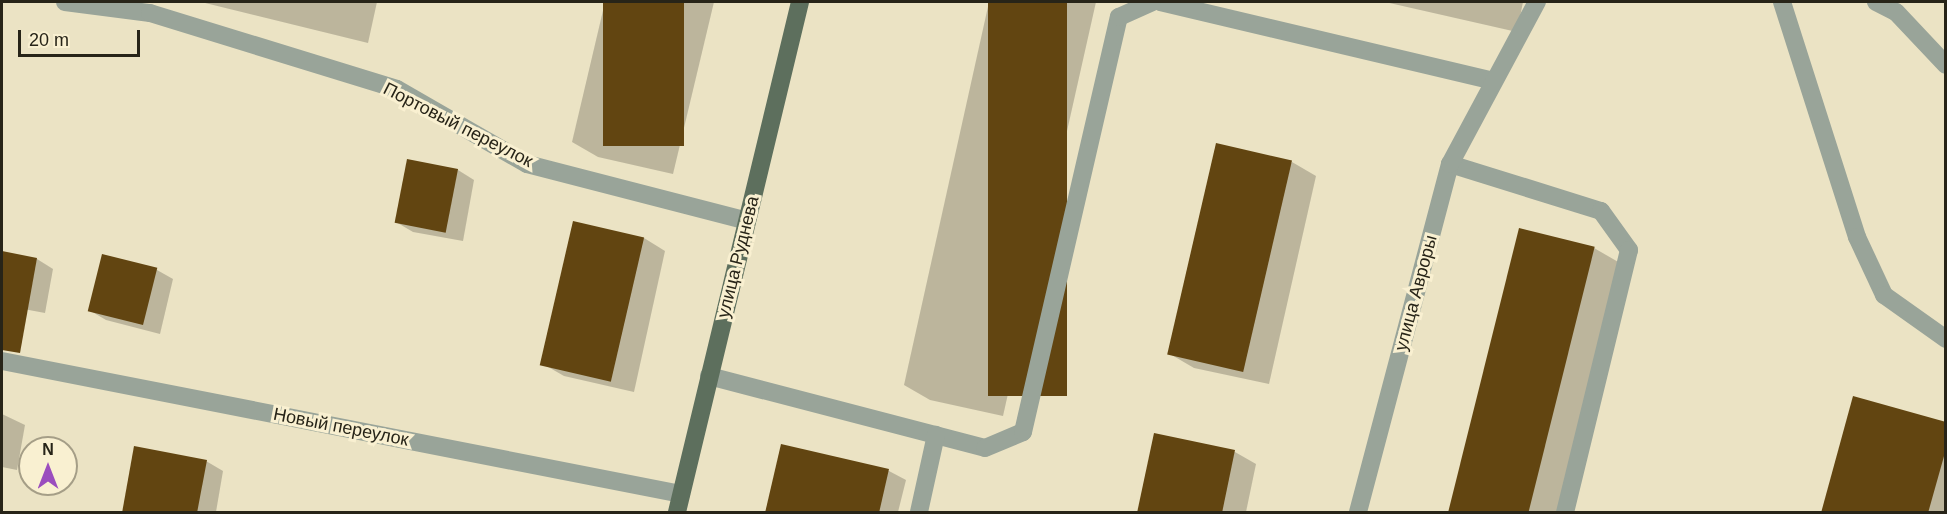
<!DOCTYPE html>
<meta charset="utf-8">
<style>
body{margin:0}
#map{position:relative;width:1947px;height:514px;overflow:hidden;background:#ebe3c4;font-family:Arial,sans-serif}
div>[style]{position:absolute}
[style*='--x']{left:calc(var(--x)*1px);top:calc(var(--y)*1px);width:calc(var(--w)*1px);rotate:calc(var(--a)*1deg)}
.shadow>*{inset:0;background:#0003}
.building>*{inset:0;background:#624511;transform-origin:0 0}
.minor>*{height:18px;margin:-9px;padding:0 9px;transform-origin:9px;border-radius:9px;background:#99a499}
.major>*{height:18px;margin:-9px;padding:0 9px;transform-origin:9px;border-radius:9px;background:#5d6f5d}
span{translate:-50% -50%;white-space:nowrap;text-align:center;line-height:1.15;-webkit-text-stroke:6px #f9f0d1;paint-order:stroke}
.street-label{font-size:18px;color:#272418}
.frame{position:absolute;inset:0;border:3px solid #272418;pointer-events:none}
.north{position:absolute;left:18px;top:436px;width:60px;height:60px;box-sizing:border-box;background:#f9f0d1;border:2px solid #a59e87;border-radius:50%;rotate:0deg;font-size:16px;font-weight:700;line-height:24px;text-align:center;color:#272418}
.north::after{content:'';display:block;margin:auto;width:21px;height:27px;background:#9b4dbe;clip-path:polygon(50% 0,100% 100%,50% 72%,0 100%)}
.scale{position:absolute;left:18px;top:30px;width:122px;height:27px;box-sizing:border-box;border:3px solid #272418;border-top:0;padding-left:8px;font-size:18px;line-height:21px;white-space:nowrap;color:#272418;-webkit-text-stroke:4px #f9f0d1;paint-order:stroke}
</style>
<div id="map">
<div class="shadow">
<div style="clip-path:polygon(201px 2px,377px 2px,368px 43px)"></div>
<div style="clip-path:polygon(605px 2px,714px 2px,673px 174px,598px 157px,572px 142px)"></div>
<div style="clip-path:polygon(989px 2px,1096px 2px,1003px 416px,930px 400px,904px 385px)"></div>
<div style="clip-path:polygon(1385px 2px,1523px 2px,1517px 32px)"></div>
<div style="clip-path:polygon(1292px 162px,1316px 176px,1269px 384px,1194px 368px,1170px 354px)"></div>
<div style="clip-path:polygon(458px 170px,474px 180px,463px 241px,413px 232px,396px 222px)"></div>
<div style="clip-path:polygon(644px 238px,665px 251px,634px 392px,564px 376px,543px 364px)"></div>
<div style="clip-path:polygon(1594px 248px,1620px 263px,1559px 512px,1451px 512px)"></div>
<div style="clip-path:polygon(2px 253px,37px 259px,53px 269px,45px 313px,2px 305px)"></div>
<div style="clip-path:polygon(103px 256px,157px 270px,173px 279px,160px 334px,106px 320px,89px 310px)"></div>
<div style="clip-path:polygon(2px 414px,25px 425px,17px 470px,2px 467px)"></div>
<div style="clip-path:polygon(1946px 424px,1946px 512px,1823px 512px)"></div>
<div style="clip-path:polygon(1155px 435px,1235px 452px,1256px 464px,1246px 512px,1138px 512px)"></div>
<div style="clip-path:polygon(782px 445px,889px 471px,906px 480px,898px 512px,766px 512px)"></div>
<div style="clip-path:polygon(206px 461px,223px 471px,216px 512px,123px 512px)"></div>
</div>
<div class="building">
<div style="left:603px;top:2px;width:81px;height:144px"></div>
<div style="left:988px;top:2px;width:79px;height:394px"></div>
<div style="left:1216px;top:143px;width:78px;height:217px;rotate:13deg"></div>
<div style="left:407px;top:159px;width:52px;height:65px;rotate:11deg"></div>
<div style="left:573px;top:221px;width:73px;height:148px;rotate:13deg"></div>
<div style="left:1519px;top:228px;width:78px;height:293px;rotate:14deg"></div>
<div style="clip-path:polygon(2px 251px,37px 258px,20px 353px,2px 350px)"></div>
<div style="left:102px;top:254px;width:57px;height:59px;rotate:14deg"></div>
<div style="clip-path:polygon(1853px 396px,1946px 422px,1946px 449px,1928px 513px,1821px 513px)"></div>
<div style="clip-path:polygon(1154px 433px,1235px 450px,1222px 513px,1137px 513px)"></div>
<div style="clip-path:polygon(781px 444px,889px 469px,879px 513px,765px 513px)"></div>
<div style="clip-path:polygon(134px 446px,207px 460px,197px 513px,122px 513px)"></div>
</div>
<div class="minor">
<div style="--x:65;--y:2;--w:86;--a:7.4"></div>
<div style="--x:150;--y:13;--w:258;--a:17.1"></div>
<div style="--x:397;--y:89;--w:150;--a:30"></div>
<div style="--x:527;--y:164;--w:227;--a:14.5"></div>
<div style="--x:1160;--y:2;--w:342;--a:13.3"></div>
<div style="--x:1782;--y:2;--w:247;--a:72.3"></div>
<div style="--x:1857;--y:237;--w:64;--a:65"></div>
<div style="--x:1884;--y:295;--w:76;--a:35.4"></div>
<div style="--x:1876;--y:2;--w:22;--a:27"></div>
<div style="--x:1896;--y:12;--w:73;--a:46.7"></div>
<div style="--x:1450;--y:164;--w:158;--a:17.3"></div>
<div style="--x:1601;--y:211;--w:48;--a:54.3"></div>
<div style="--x:1629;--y:250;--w:270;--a:103.7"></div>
<div style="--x:2;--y:361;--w:692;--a:11.08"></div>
<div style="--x:709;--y:376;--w:285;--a:14.6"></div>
<div style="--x:985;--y:448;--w:41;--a:-22.8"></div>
<div style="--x:1023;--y:432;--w:426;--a:-77"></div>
<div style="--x:1119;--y:17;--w:36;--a:-24"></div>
<div style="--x:919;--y:512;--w:79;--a:-77.6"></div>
<div style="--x:1358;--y:512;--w:360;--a:-75.2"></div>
<div style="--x:1450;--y:164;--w:184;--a:-61.8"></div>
</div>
<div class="major">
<div style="--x:677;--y:512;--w:525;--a:-76.44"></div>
</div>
<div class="street-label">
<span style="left:458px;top:125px;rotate:27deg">Портовый переулок</span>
<span style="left:738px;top:257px;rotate:-76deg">улица Руднева</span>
<span style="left:1416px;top:293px;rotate:-75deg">улица Авроры</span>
<span style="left:341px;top:427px;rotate:11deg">Новый переулок</span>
</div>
<div class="frame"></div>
<div class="north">N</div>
<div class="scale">20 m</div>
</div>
